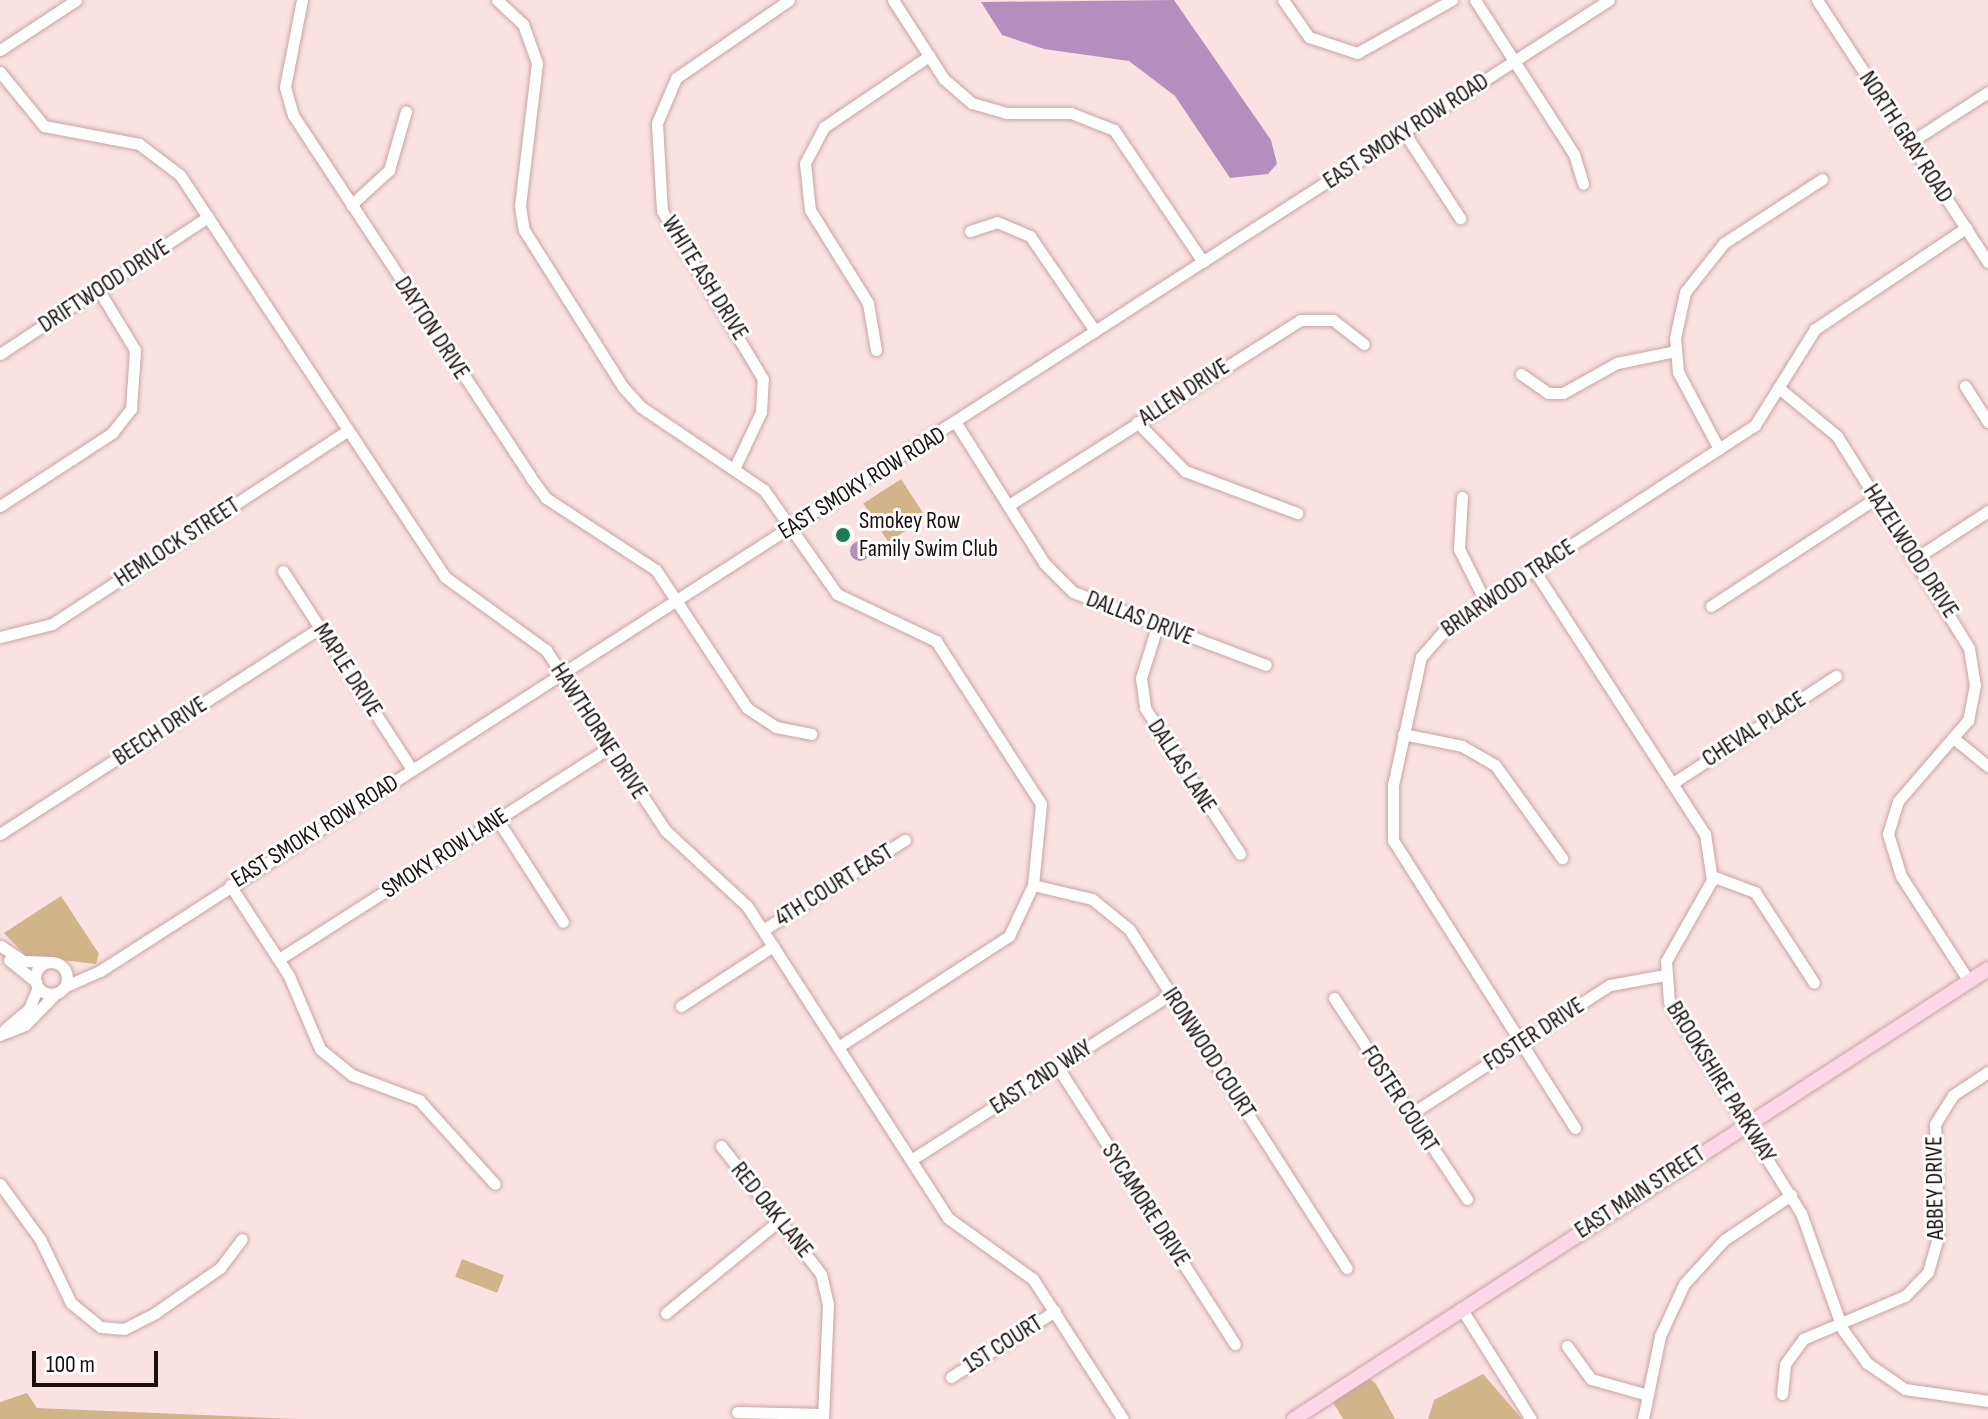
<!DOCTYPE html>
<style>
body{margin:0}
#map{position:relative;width:1988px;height:1419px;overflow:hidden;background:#fae2e2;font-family:"Sofia Sans Condensed",sans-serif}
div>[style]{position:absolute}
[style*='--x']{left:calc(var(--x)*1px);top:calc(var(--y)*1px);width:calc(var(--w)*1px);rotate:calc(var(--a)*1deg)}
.green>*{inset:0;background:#d2b489;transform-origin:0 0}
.water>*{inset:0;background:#b48ebc}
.round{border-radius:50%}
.roads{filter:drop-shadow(0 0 2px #c8a3a3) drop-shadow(0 0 2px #c8a3a3)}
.minor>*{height:11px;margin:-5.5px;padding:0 5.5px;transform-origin:5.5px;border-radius:5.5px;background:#fff}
.minor>.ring{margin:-5.5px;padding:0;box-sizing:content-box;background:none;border:11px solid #fff;border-radius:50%}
.major>*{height:14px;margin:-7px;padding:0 7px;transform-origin:7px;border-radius:7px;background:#fbd7e8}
.dots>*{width:22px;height:22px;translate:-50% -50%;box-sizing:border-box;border:4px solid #fff;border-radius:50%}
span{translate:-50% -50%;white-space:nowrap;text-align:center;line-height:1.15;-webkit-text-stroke:6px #fff;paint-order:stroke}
.street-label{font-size:24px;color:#1c0f10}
.poi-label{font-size:24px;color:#1c0f10}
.left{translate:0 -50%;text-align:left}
.scale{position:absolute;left:32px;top:1351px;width:126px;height:36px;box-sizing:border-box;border:4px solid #1c0f10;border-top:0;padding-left:10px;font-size:24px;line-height:28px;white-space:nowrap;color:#1c0f10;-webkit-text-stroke:6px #fff;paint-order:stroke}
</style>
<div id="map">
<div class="green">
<div style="left:901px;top:479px;width:46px;height:45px;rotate:57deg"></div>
<div style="clip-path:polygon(61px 896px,99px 954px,96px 964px,26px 956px,4px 933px)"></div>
<div style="left:462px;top:1259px;width:45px;height:19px;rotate:21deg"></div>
<div style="clip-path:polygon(1483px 1374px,1522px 1419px,1428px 1419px,1434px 1400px)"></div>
<div style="clip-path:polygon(1369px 1378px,1376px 1384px,1395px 1419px,1343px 1419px,1333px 1402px)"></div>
<div style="clip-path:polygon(27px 1393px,37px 1408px,297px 1419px,0 1419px,0 1402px)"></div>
</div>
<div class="water">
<div style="clip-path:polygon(1174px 0,1271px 140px,1277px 164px,1268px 174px,1230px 178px,1175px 96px,1129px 61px,1044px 49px,1002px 35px,981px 2px)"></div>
<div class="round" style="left:850px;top:541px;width:20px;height:20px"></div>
</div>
<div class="roads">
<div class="minor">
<div style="--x:302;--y:0;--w:89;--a:101.1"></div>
<div style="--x:285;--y:87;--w:29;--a:74"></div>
<div style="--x:293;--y:115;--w:434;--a:56.7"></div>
<div style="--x:531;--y:478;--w:25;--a:53"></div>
<div style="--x:546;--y:498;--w:131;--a:33.2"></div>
<div style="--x:656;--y:570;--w:165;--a:56.6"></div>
<div style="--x:747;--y:708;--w:35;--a:33"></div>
<div style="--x:776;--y:727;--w:36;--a:11"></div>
<div style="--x:497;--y:0;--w:35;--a:43"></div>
<div style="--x:523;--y:24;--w:41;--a:70.3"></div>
<div style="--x:537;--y:63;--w:144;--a:96.8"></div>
<div style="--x:520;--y:206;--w:24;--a:81"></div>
<div style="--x:524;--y:230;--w:186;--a:57.8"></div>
<div style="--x:623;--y:387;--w:27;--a:48"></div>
<div style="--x:641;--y:407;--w:148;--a:34"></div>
<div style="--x:764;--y:490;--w:127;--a:54.9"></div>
<div style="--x:837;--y:594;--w:110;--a:25.4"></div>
<div style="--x:936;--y:641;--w:194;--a:57.2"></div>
<div style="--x:1041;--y:804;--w:81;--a:95.6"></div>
<div style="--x:1033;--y:885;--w:56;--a:115.2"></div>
<div style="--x:1009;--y:936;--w:204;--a:147"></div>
<div style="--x:893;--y:0;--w:94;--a:57.2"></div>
<div style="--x:944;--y:79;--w:37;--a:41"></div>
<div style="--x:972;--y:103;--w:36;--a:16"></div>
<div style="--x:1007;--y:113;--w:64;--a:0"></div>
<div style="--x:1071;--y:113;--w:46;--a:21.6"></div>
<div style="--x:1114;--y:130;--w:159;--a:56"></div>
<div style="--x:1283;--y:0;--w:45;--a:54.9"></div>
<div style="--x:1309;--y:37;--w:51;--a:18.4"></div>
<div style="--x:1357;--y:53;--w:109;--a:-29.2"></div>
<div style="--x:1475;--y:0;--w:183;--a:57.3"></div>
<div style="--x:1574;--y:154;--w:31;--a:73"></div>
<div style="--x:1817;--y:0;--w:313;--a:56.9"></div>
<div style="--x:0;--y:50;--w:91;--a:-33.3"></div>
<div style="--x:0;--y:72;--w:70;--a:50.8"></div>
<div style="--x:44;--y:126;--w:97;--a:10.7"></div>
<div style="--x:139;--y:144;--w:51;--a:37.1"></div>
<div style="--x:180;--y:175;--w:481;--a:56.6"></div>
<div style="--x:445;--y:577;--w:125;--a:35.9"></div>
<div style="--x:546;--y:650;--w:217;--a:56.5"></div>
<div style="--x:666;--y:831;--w:110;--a:42.8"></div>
<div style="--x:747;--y:906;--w:371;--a:57.2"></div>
<div style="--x:948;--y:1218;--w:105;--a:35.7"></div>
<div style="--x:1033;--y:1279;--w:166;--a:57.3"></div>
<div style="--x:1404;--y:132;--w:103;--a:56.9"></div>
<div style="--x:1909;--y:143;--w:94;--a:-32.8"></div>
<div style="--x:351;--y:205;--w:52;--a:-42.6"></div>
<div style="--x:389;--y:170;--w:61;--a:-73.9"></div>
<div style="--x:970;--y:231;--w:28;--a:-18"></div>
<div style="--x:997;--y:222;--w:36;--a:23"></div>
<div style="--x:1030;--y:236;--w:115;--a:55.6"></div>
<div style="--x:876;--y:350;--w:48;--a:-99.7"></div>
<div style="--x:868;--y:303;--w:110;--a:-121.9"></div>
<div style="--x:810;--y:210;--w:47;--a:-96.1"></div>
<div style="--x:805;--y:163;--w:41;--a:-62.2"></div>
<div style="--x:824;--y:127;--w:127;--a:-34.1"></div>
<div style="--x:0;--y:354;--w:249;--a:-33.4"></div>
<div style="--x:1521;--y:374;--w:33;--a:35"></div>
<div style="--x:1548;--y:393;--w:15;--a:0"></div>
<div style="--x:1563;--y:393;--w:62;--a:-29.1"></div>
<div style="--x:1617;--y:363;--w:59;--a:-11.7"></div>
<div style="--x:1965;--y:386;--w:43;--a:57.4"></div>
<div style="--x:1780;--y:389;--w:74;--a:39.5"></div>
<div style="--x:1837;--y:436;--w:250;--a:58.1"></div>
<div style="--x:1969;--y:648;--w:37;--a:81"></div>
<div style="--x:1975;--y:685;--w:36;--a:101"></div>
<div style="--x:1968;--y:720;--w:107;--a:130.8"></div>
<div style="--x:1898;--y:801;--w:34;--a:107"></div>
<div style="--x:1888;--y:834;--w:44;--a:72.8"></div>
<div style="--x:1901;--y:876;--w:125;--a:57.1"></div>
<div style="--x:1137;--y:422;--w:69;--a:45.6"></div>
<div style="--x:1185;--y:471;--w:120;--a:20.6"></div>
<div style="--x:956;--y:423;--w:165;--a:57.8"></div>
<div style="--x:1044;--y:563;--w:41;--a:45"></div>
<div style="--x:1073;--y:592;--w:206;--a:20.7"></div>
<div style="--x:1719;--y:449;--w:87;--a:-118"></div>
<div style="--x:1678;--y:372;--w:34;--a:-95"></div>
<div style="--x:1675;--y:338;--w:47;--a:-77.7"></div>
<div style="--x:1685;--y:292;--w:63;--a:-51.5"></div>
<div style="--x:1724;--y:243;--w:117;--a:-33.1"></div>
<div style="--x:735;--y:467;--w:61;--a:-64.7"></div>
<div style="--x:761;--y:412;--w:33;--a:-87"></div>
<div style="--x:763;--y:379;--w:196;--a:-121"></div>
<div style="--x:662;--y:211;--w:88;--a:-93.3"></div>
<div style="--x:657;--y:123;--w:49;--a:-67.1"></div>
<div style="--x:676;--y:78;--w:137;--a:-34.6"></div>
<div style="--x:1462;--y:497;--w:52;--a:93.3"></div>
<div style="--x:1459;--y:549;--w:58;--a:63.4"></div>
<div style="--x:1009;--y:505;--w:345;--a:-32.4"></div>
<div style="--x:1300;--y:320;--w:33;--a:0"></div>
<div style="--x:1333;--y:320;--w:39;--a:38"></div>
<div style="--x:0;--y:506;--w:134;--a:-33.1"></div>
<div style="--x:112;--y:433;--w:31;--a:-52"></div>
<div style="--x:131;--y:409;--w:59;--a:-86.1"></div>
<div style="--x:135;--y:350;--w:71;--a:-121.2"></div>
<div style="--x:1916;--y:558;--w:86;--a:-33.1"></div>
<div style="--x:1534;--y:570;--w:315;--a:57.1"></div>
<div style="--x:1705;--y:834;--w:47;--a:81.3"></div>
<div style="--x:1712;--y:880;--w:93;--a:119.6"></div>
<div style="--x:1666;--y:961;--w:41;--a:85.8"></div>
<div style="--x:1669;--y:1002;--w:249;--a:58"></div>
<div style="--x:1801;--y:1213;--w:124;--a:70.3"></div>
<div style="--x:1843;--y:1330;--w:41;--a:54"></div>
<div style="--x:1867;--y:1363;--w:46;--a:34.4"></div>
<div style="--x:1905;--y:1389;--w:84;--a:8.2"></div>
<div style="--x:283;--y:571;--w:237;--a:57"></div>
<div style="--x:1711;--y:606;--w:197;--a:-33.2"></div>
<div style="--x:1157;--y:627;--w:53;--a:107.4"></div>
<div style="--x:1141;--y:678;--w:30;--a:82"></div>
<div style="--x:1145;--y:708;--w:174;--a:56.9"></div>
<div style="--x:0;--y:637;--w:54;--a:-14"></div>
<div style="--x:52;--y:624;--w:354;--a:-33.2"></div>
<div style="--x:1403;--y:734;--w:60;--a:11.5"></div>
<div style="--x:1462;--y:746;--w:38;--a:30"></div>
<div style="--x:1495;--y:765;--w:115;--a:54.2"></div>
<div style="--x:1957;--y:741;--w:40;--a:39"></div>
<div style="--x:1673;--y:783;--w:195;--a:-33.3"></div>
<div style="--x:497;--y:819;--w:122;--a:57.3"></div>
<div style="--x:0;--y:834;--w:381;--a:-32.8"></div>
<div style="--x:1712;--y:876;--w:46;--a:20.4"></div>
<div style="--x:1755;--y:892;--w:108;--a:57"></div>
<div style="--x:230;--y:885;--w:108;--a:57"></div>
<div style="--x:289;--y:976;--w:79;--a:67"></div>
<div style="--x:320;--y:1049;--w:41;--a:39.1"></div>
<div style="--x:352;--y:1075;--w:72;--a:20.5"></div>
<div style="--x:419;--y:1100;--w:113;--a:47.9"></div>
<div style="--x:1033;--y:885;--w:61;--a:13.3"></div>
<div style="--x:1092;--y:899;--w:48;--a:39"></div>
<div style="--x:1129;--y:929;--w:403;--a:57.3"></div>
<div style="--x:763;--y:930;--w:168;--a:-32.4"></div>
<div style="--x:1;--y:946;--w:27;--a:34"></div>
<div style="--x:23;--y:961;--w:24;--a:2"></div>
<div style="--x:279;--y:959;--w:393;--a:-32.6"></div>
<div style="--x:9;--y:960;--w:35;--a:39"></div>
<div class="ring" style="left:35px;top:962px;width:21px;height:21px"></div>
<div style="--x:66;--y:986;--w:37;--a:-24"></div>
<div style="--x:100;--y:971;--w:1794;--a:-32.76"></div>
<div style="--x:1334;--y:998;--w:241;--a:56.5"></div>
<div style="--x:681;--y:1006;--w:110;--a:-33.1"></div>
<div style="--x:5;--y:1029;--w:31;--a:-40"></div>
<div style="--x:29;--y:1009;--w:24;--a:-68"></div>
<div style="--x:0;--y:1035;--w:27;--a:-22"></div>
<div style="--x:25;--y:1025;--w:43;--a:-45.9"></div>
<div style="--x:1057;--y:1066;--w:330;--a:57.4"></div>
<div style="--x:1411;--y:1114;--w:237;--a:-33"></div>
<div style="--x:1610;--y:985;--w:56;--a:-10.3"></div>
<div style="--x:1575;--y:1128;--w:341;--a:-122.3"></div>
<div style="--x:1393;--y:840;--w:55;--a:-90"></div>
<div style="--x:1393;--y:785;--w:131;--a:-77.7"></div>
<div style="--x:1421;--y:657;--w:44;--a:-48.7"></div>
<div style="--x:1450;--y:624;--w:364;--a:-33.1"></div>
<div style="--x:1755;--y:425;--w:113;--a:-58"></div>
<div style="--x:1815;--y:329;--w:182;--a:-33.8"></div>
<div style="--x:721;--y:1146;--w:162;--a:52"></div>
<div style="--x:821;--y:1274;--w:31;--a:77"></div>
<div style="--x:828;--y:1304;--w:115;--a:92.5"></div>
<div style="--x:911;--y:1160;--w:308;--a:-32.6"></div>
<div style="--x:0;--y:1184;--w:68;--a:54"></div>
<div style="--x:40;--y:1239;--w:71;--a:64.2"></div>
<div style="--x:71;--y:1303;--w:38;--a:39"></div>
<div style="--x:101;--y:1327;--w:23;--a:5"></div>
<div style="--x:124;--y:1329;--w:35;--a:-27"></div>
<div style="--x:155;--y:1313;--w:79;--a:-34.7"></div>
<div style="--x:220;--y:1268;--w:36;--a:-53"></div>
<div style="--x:1461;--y:1308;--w:131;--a:57.8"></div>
<div style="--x:666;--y:1313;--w:149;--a:-39.3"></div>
<div style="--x:1567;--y:1346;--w:41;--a:54"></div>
<div style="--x:1591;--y:1379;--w:59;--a:15.7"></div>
<div style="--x:951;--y:1377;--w:123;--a:-32.4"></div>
<div style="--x:1782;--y:1394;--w:30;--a:-84"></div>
<div style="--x:1785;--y:1364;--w:31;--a:-54"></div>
<div style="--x:1803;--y:1339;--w:111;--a:-22.9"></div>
<div style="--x:1905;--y:1296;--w:33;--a:-46"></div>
<div style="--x:1928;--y:1272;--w:37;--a:-74"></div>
<div style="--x:1938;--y:1236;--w:112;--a:-91.5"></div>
<div style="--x:1935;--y:1124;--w:34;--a:-58"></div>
<div style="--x:1953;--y:1095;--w:42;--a:-33.3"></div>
<div style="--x:737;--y:1412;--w:86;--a:1.3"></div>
<div style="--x:1643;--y:1419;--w:85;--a:-78.4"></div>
<div style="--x:1660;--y:1336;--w:57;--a:-65.2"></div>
<div style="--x:1684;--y:1284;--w:59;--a:-47.7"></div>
<div style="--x:1724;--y:1240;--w:81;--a:-33.9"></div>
</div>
<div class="major">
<div style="--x:1294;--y:1419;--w:827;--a:-32.96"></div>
</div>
</div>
<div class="dots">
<div style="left:843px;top:535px;background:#1a7d55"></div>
</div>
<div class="street-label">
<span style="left:1406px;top:131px;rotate:-33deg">EAST SMOKY ROW ROAD</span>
<span style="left:1906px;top:137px;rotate:57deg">NORTH GRAY ROAD</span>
<span style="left:705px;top:278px;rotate:58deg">WHITE ASH DRIVE</span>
<span style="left:104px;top:286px;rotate:-33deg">DRIFTWOOD DRIVE</span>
<span style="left:432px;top:328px;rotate:57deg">DAYTON DRIVE</span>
<span style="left:1184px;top:392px;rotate:-33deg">ALLEN DRIVE</span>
<span style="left:862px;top:483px;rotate:-32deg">EAST SMOKY ROW ROAD</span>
<span style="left:177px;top:542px;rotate:-33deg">HEMLOCK STREET</span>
<span style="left:1911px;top:551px;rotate:57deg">HAZELWOOD DRIVE</span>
<span style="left:1508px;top:588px;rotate:-34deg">BRIARWOOD TRACE</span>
<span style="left:1140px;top:618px;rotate:21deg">DALLAS DRIVE</span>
<span style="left:348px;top:670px;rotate:57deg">MAPLE DRIVE</span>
<span style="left:1754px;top:729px;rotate:-33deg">CHEVAL PLACE</span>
<span style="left:160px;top:731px;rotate:-33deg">BEECH DRIVE</span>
<span style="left:599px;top:731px;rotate:57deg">HAWTHORNE DRIVE</span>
<span style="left:1182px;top:766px;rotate:57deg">DALLAS LANE</span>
<span style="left:315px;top:831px;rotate:-32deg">EAST SMOKY ROW ROAD</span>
<span style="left:445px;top:853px;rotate:-33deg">SMOKY ROW LANE</span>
<span style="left:834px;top:885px;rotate:-32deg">4TH COURT EAST</span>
<span style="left:1534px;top:1034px;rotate:-33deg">FOSTER DRIVE</span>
<span style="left:1209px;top:1053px;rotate:57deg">IRONWOOD COURT</span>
<span style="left:1041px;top:1077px;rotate:-33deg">EAST 2ND WAY</span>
<span style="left:1721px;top:1082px;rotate:58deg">BROOKSHIRE PARKWAY</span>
<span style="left:1400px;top:1099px;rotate:57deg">FOSTER COURT</span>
<span style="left:1935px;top:1188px;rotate:-91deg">ABBEY DRIVE</span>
<span style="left:1640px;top:1192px;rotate:-33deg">EAST MAIN STREET</span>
<span style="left:1146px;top:1205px;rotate:57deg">SYCAMORE DRIVE</span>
<span style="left:772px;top:1210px;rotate:51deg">RED OAK LANE</span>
<span style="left:1003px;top:1344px;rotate:-32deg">1ST COURT</span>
</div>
<div class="poi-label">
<span class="left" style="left:859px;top:535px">Smokey Row<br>Family Swim Club</span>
</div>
<div class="scale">100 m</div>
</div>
